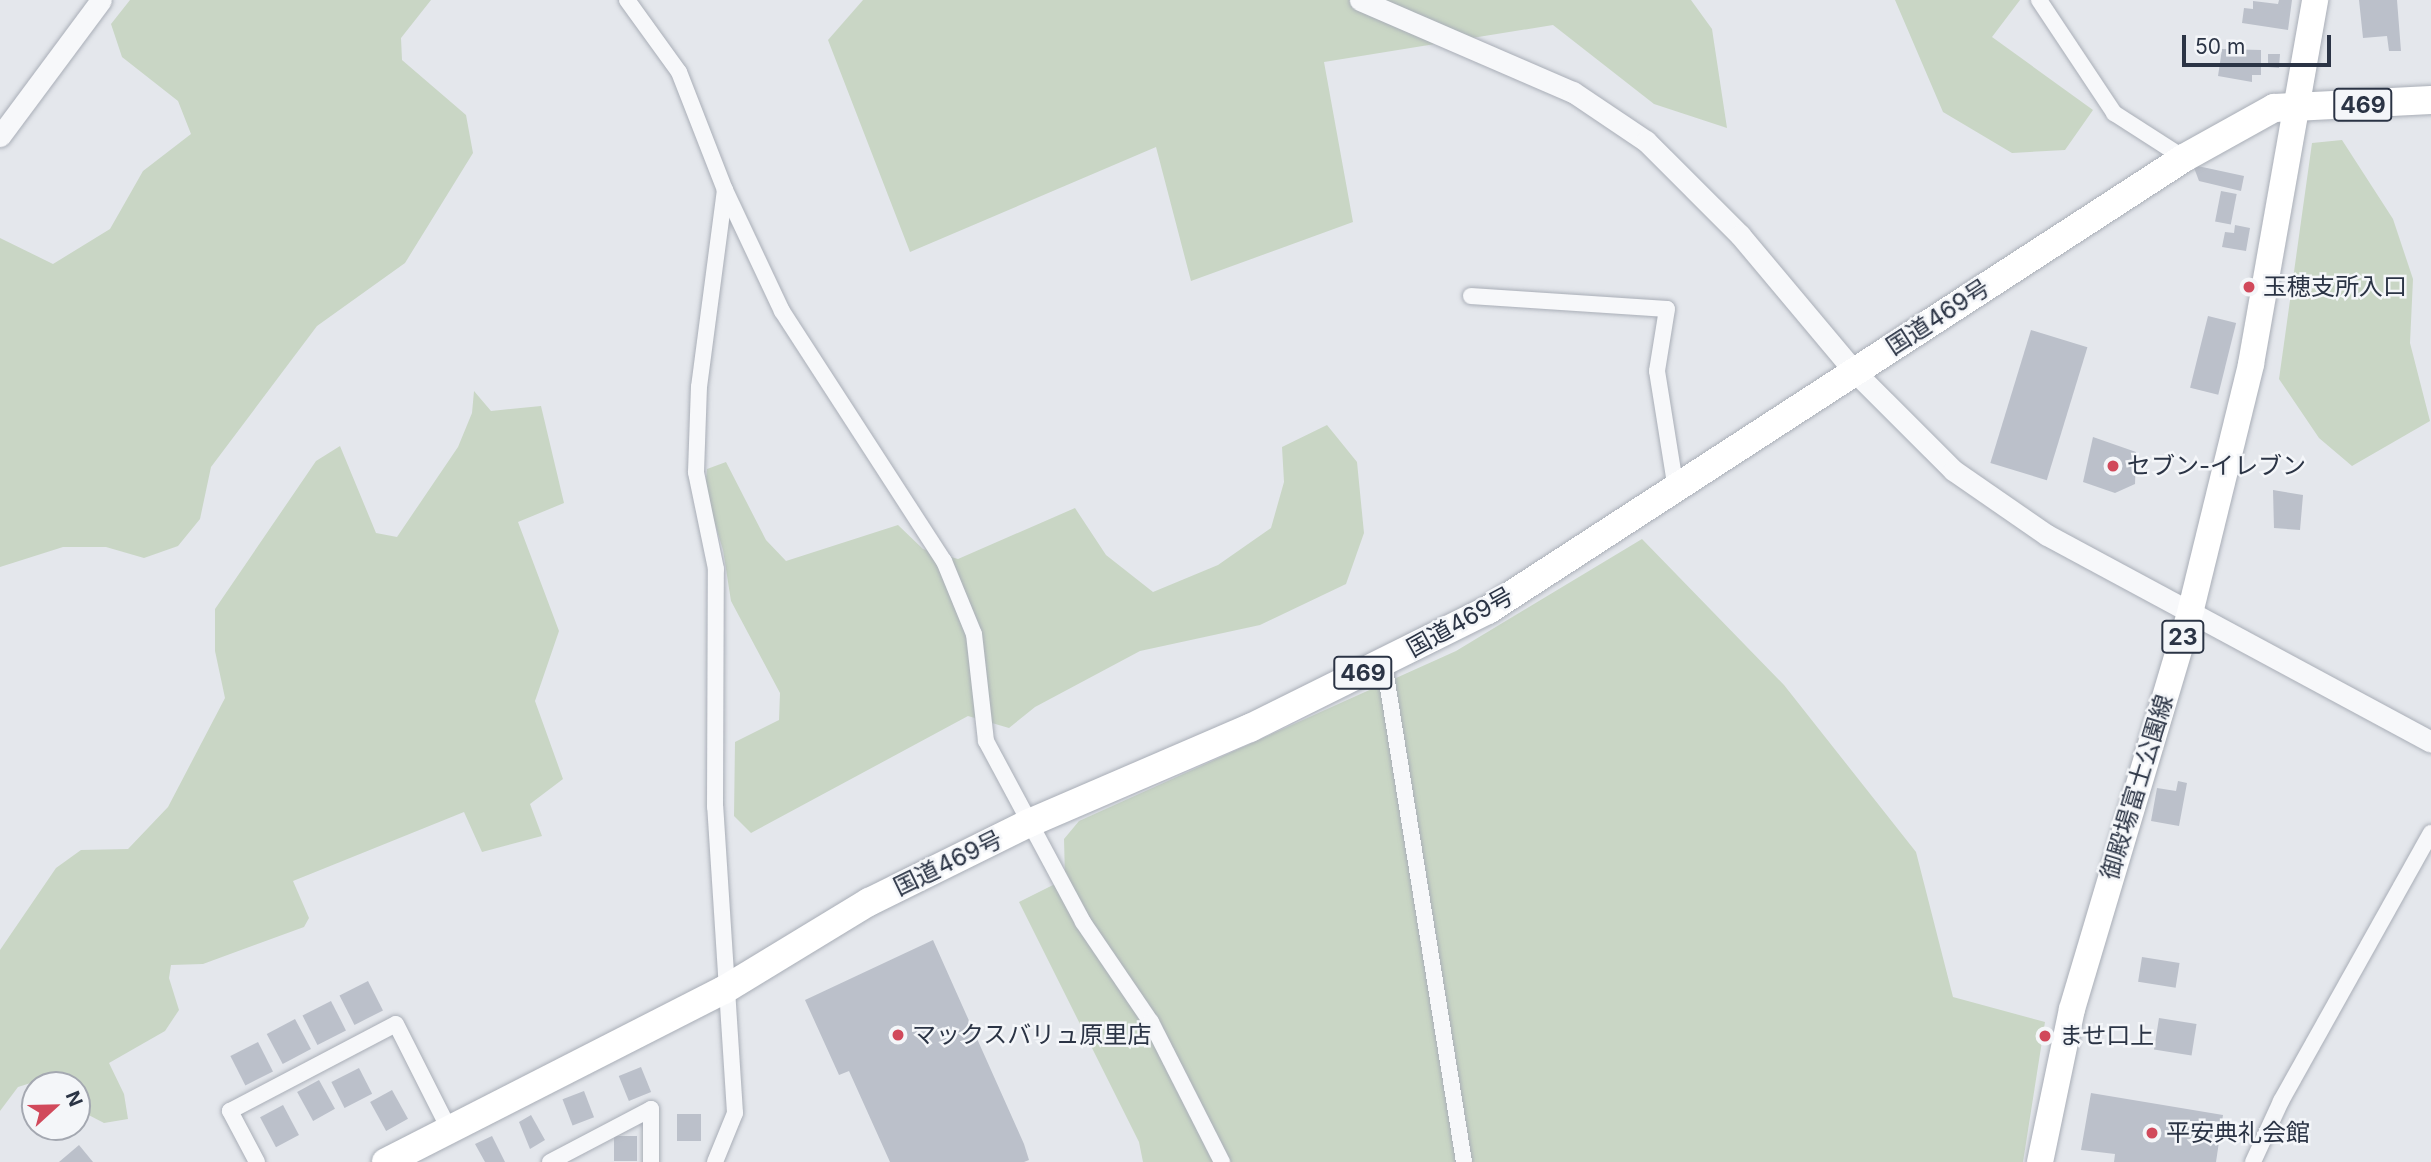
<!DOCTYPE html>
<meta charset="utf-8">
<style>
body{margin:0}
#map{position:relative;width:2431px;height:1162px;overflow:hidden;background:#e4e7ec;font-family:Inter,"Noto Sans JP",sans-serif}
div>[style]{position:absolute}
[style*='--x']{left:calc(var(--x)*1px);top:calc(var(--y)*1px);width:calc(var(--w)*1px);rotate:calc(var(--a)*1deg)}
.green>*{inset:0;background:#c9d6c5}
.building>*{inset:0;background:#bbc0ca;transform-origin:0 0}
.roads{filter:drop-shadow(0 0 2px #a9aeb7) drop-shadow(0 0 2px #a9aeb7)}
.minor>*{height:16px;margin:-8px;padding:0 8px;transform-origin:8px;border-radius:8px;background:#f7f8fa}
.tertiary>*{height:21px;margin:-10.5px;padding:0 10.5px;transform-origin:10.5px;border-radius:10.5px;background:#f7f8fa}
.primary>*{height:26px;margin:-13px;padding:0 13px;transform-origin:13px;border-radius:13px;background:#fff}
.trunk>*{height:28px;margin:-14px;padding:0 14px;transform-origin:14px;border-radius:14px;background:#fff}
.dots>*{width:19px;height:19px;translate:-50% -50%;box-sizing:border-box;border:4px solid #f4f6f9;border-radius:50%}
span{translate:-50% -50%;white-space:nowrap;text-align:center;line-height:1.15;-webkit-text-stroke:5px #f4f6f9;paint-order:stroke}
.shield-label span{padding:2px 5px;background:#f4f6f9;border:2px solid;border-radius:5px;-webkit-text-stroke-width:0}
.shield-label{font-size:23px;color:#2b3445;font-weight:700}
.poi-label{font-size:24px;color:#2b3445}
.left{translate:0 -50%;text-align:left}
.street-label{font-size:24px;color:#2b3445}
.north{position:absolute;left:21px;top:1071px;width:70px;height:70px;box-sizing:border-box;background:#f4f6f9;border:2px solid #a4a8b1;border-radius:50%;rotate:68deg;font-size:19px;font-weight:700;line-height:28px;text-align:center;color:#2b3445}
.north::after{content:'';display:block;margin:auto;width:24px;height:32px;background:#d1495b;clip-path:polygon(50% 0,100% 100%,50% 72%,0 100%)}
.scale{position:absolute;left:2182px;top:35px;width:149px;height:32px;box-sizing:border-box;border:4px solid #2b3445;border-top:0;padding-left:9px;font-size:21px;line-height:24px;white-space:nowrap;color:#2b3445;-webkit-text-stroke:5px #f4f6f9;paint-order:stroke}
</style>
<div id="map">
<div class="green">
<div style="clip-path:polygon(130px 0,431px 0,401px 38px,402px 60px,466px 115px,473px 153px,405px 263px,317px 326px,211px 467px,200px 519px,178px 546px,144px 558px,106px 547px,63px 547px,0 567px,0 238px,53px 264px,110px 229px,143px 171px,191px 134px,178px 101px,122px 57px,111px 24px)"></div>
<div style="clip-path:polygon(863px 0,1691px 0,1712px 29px,1727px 128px,1654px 104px,1553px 25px,1324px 62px,1353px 222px,1191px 281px,1156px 147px,910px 252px,828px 40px)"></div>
<div style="clip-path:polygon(1895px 0,2020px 0,1992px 37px,2093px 110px,2065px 150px,2012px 153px,1943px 112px)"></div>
<div style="clip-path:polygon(2342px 140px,2393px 219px,2413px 279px,2410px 343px,2430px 421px,2352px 466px,2319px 438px,2279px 379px,2312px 143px)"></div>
<div style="clip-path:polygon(474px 391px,491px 411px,541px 406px,564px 503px,518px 522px,559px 631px,535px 701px,563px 779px,530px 804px,542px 836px,482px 852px,464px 812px,293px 881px,309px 918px,304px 927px,203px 964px,171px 965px,169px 978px,179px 1010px,165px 1031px,109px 1063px,124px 1094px,128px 1119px,104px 1123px,77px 1109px,77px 1085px,37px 1081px,18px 1087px,0 1111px,0 950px,56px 868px,81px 850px,128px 849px,168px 807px,225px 698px,215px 651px,215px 609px,316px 461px,340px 446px,376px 533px,397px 537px,458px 447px,472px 413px)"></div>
<div style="clip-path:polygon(1327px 425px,1357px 462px,1364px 533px,1346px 584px,1260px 625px,1140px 651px,1035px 707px,1009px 728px,968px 716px,751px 833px,734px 816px,735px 742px,779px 720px,780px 693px,731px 601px,723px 550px,705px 491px,707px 469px,726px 462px,766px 540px,786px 561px,898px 525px,923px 549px,958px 559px,1075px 508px,1106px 555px,1153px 592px,1218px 565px,1271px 528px,1284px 482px,1282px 447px)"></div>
<div style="clip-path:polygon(1642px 539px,1784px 685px,1916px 852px,1953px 997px,2045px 1022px,2023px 1162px,1143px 1162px,1139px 1142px,1019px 902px,1065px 879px,1064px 839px,1079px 821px,1456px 651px)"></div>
</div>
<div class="building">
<div style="clip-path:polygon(2279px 0,2292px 0,2288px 30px,2242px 23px,2244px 8px,2253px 9px,2253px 1px,2278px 4px)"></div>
<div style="clip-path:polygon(2359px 0,2397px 0,2401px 51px,2389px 51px,2387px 36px,2363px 38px)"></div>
<div style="clip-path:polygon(2222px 49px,2261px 50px,2261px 75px,2252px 75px,2252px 82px,2218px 76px)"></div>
<div style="clip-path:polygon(2268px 54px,2280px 54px,2279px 68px,2268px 67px)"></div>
<div style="clip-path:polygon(2193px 165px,2244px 176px,2241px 191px,2199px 181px)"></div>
<div style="left:2221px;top:191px;width:16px;height:31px;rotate:11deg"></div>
<div style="clip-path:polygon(2235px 225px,2250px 228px,2246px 251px,2222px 247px,2225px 232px,2234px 233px)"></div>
<div style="left:2208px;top:316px;width:29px;height:74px;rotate:14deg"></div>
<div style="left:2031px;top:330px;width:59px;height:139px;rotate:17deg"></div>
<div style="clip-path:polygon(2093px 437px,2136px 452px,2135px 484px,2115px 493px,2083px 482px)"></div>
<div style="clip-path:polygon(2273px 490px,2303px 495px,2300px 530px,2274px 528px)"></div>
<div style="clip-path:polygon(2178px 781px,2187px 783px,2179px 826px,2151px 821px,2157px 788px,2176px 791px)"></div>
<div style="clip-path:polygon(933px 940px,1024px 1144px,1029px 1160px,1024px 1162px,890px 1162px,849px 1071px,839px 1075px,805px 1000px)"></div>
<div style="left:2142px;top:957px;width:38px;height:25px;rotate:9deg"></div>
<div style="left:368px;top:981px;width:33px;height:32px;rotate:63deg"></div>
<div style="left:331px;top:1001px;width:33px;height:32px;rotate:63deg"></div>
<div style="left:2159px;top:1018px;width:38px;height:32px;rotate:9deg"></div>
<div style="left:295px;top:1019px;width:34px;height:32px;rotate:62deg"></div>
<div style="left:258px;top:1042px;width:33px;height:31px;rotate:63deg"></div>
<div style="left:641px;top:1067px;width:27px;height:24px;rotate:68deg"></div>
<div style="left:359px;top:1068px;width:29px;height:31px;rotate:63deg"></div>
<div style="left:319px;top:1080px;width:33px;height:25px;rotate:61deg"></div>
<div style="left:392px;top:1090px;width:33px;height:25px;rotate:61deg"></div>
<div style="left:584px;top:1091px;width:28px;height:23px;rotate:69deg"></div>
<div style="clip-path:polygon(2091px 1093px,2223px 1115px,2216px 1162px,2114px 1162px,2115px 1154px,2081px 1150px)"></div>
<div style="left:283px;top:1105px;width:34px;height:26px;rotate:62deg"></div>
<div style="left:677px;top:1114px;width:24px;height:27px"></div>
<div style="clip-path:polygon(531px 1115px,545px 1140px,530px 1149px,519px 1122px)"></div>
<div style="clip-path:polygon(492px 1136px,505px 1162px,485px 1162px,475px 1144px)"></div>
<div style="left:614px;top:1136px;width:23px;height:25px"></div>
<div style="clip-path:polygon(79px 1145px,93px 1162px,59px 1162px)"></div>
</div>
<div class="roads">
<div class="minor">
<div style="--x:627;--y:0;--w:89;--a:54.2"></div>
<div style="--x:679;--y:72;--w:127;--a:68.7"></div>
<div style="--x:725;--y:190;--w:134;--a:64.8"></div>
<div style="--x:782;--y:311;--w:298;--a:57.1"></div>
<div style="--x:944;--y:561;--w:79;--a:67.7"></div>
<div style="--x:974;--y:634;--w:108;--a:83.6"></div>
<div style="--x:986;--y:741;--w:205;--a:61.8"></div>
<div style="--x:1083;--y:922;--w:121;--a:55.8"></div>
<div style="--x:1151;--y:1022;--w:157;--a:63.1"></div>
<div style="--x:2039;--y:0;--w:136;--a:56.4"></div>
<div style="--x:2114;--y:113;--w:83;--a:32.7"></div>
<div style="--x:1471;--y:296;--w:196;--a:3.8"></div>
<div style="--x:1667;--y:309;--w:63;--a:99.2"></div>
<div style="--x:1657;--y:371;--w:121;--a:80.9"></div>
<div style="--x:1384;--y:663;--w:505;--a:80.89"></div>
<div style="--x:257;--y:1162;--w:58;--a:-117.9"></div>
<div style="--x:230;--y:1111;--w:187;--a:-27.7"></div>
<div style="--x:396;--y:1024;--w:115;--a:63.2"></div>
<div style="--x:550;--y:1162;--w:114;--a:-27.7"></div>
<div style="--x:651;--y:1109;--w:53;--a:90"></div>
<div style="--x:715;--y:1162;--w:53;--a:-67.8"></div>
<div style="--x:735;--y:1113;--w:307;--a:-93.7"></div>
<div style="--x:715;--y:807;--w:238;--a:-89.8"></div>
<div style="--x:716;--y:569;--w:99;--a:-101.7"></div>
<div style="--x:696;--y:472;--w:85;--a:-88"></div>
<div style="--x:699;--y:387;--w:199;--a:-82.5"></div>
<div style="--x:2253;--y:1162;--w:67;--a:-65.3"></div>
<div style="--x:2281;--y:1101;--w:307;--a:-60.8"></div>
</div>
<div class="tertiary">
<div style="--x:1360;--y:0;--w:232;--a:23.4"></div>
<div style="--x:1573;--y:92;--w:88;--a:33.9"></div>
<div style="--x:1646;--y:141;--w:133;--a:45"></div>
<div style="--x:1740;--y:235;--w:177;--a:50"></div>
<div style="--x:1854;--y:371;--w:140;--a:45"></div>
<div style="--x:1953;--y:470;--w:114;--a:34.7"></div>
<div style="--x:2047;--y:535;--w:436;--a:28.3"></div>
<div style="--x:0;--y:136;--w:169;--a:-53.4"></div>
</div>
<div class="primary">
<div style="--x:2040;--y:1162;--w:156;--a:-78.2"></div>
<div style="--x:2072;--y:1009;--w:417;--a:-73.4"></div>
<div style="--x:2191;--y:609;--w:252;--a:-76.2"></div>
<div style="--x:2251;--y:364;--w:370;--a:-80"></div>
</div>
<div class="trunk">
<div style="--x:386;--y:1162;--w:379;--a:-27"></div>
<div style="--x:724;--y:990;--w:170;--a:-31.3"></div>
<div style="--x:869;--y:902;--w:178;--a:-26.3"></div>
<div style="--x:1029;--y:823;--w:241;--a:-23.3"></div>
<div style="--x:1250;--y:728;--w:266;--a:-26.4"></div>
<div style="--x:1488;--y:610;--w:830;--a:-33"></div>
<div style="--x:2184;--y:158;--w:103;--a:-29.1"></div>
<div style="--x:2274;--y:108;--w:157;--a:-2.9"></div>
</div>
</div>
<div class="dots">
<div style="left:2249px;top:287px;background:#d1495b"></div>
<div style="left:2113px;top:466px;background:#d1495b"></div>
<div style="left:898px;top:1035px;background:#d1495b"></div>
<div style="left:2045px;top:1036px;background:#d1495b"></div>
<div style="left:2152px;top:1133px;background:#d1495b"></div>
</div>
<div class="shield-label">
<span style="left:2363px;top:105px">469</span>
<span style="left:2183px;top:637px">23</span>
<span style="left:1363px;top:673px">469</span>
</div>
<div class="poi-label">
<span class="left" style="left:2263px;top:287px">玉穂支所入口</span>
<span class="left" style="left:2127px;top:466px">セブン-イレブン</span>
<span class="left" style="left:912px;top:1035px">マックスバリュ原里店</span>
<span class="left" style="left:2059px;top:1036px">ませ口上</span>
<span class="left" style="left:2166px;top:1133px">平安典礼会館</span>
</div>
<div class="street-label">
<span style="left:1938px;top:317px;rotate:-33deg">国道469号</span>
<span style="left:1460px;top:622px;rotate:-29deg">国道469号</span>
<span style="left:2137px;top:787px;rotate:-73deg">御殿場富士公園線</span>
<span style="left:948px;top:863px;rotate:-26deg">国道469号</span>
</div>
<div class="north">N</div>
<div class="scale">50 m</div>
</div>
